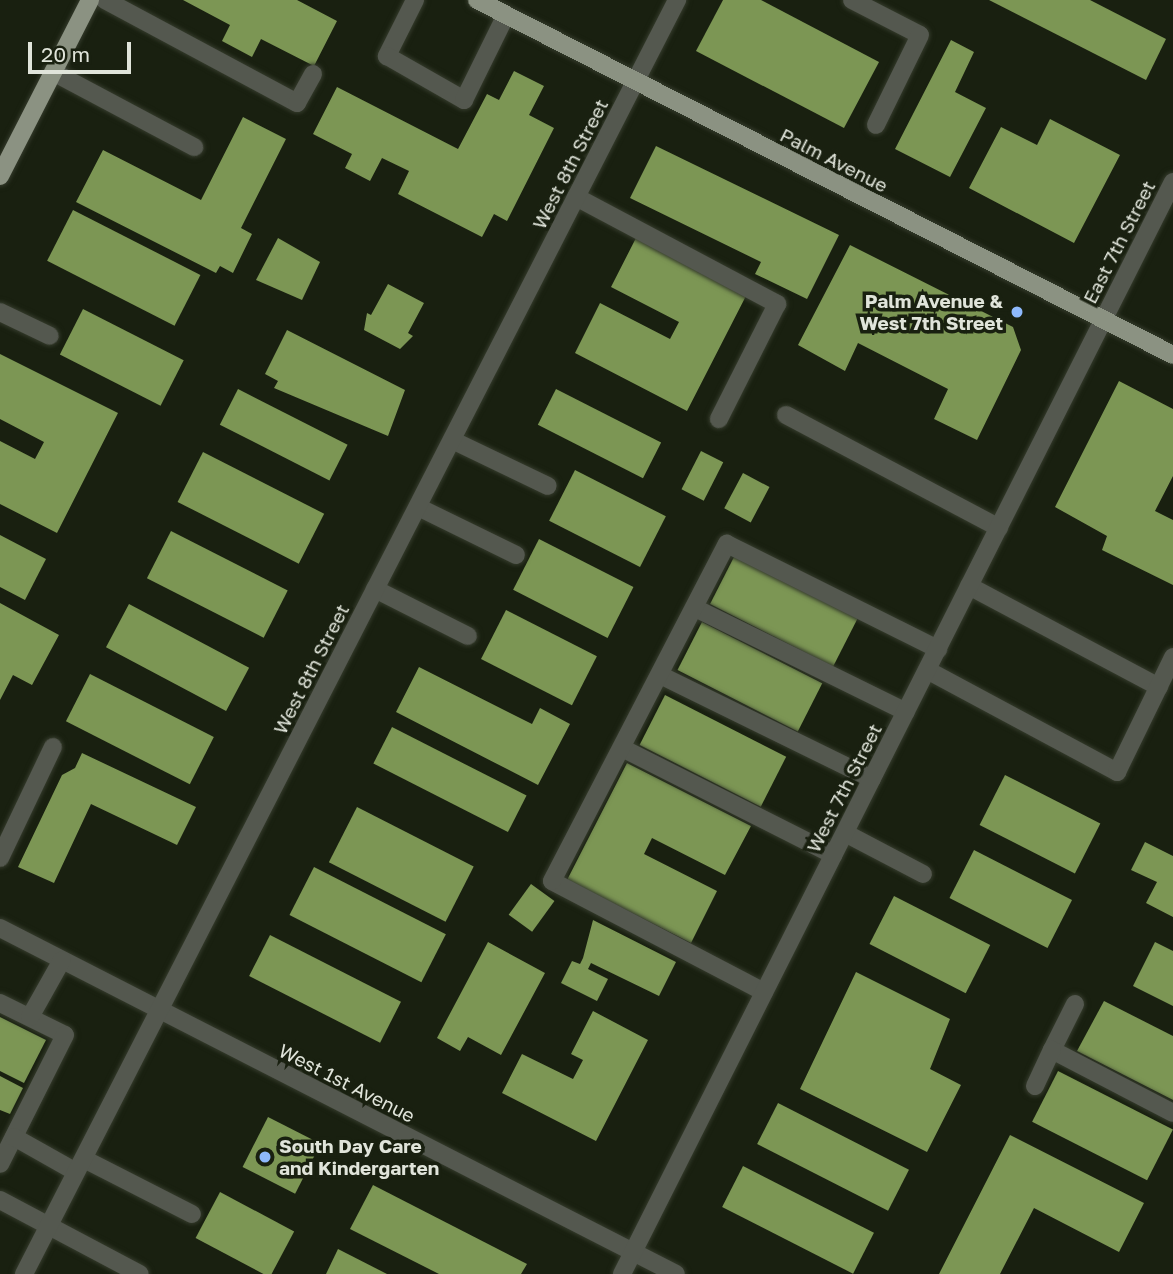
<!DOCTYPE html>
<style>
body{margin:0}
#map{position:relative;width:1173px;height:1274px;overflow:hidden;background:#192010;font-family:"Golos Text",sans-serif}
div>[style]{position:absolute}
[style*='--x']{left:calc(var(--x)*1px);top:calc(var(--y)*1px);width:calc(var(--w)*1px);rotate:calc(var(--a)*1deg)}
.building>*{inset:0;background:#7c9654;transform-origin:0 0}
.roads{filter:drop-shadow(0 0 2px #353b2c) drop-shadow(0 0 2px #353b2c)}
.minor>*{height:18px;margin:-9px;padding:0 9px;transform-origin:9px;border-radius:9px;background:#54584f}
.major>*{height:18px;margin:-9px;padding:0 9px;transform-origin:9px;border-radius:9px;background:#8b9282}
.dots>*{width:19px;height:19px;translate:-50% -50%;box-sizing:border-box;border:4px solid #192010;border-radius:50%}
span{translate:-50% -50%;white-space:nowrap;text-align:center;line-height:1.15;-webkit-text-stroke:7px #192010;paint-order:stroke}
.street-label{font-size:19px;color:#e0e4da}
.poi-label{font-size:19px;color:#e0e4da;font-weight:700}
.right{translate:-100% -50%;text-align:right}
.left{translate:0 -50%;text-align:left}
.scale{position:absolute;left:28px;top:42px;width:103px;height:32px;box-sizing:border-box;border:4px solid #e0e4da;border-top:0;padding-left:9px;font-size:21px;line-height:24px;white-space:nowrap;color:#e0e4da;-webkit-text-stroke:5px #192010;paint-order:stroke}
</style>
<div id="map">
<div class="building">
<div style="clip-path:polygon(183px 0,297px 0,337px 21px,314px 66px,261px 39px,252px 57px,222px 41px,230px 25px)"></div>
<div style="clip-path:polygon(723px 0,761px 0,879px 62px,844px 128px,696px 51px)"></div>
<div style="clip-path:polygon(989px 0,1090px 0,1166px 39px,1146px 80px)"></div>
<div style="clip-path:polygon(951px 40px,974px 52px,955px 92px,986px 108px,950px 177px,895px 149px)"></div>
<div style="clip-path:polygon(514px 71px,544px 86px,529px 115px,554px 128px,507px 221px,494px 214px,482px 237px,398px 194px,409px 171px,382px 158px,370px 181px,345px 168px,352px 154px,313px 134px,337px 87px,458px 149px,487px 94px,499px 100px)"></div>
<div style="clip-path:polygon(243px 117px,286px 139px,241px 228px,252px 234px,233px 273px,220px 266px,216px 273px,76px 202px,103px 150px,201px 200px)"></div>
<div style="clip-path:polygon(1050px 119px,1120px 155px,1074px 243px,969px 188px,1001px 127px,1037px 145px)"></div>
<div style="clip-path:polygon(656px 146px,839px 235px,807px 299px,755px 274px,761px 262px,630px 198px)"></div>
<div style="left:73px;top:210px;width:143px;height:57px;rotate:27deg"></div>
<div style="clip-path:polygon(637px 236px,748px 292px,687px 411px,575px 353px,600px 303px,670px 339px,679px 322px,611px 287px)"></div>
<div style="clip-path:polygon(278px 238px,320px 262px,302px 300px,256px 280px)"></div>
<div style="clip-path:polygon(850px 245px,1013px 327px,1021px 350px,977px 440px,934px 419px,948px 389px,858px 343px,845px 371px,798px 345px)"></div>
<div style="clip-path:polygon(388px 284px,424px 303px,408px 333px,413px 336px,400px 349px,364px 330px,367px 313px,371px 315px)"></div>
<div style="left:83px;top:309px;width:113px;height:51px;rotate:27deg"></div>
<div style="clip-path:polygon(287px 330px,405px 390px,388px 436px,274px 388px,278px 381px,265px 374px)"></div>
<div style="clip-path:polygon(0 354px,118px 413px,57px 533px,0 504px,0 441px,35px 459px,44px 442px,0 419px)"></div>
<div style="clip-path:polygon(1119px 381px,1173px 409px,1173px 476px,1155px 511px,1173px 520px,1173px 585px,1102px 550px,1107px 536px,1055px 507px)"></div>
<div style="left:238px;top:389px;width:123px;height:40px;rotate:27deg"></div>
<div style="left:556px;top:389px;width:118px;height:40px;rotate:27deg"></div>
<div style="left:701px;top:451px;width:25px;height:43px;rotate:27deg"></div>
<div style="left:203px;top:452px;width:136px;height:56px;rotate:27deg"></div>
<div style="left:575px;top:470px;width:102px;height:57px;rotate:27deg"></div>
<div style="left:743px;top:473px;width:30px;height:40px;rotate:28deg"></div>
<div style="left:171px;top:531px;width:131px;height:53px;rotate:27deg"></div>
<div style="clip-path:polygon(0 535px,46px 559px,25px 600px,0 587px)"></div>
<div style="left:539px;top:539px;width:106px;height:57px;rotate:27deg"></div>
<div style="left:735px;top:555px;width:138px;height:55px;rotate:27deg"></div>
<div style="clip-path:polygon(0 603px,59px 635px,32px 685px,13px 675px,0 700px)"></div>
<div style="left:129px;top:604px;width:136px;height:49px;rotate:28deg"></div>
<div style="left:506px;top:610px;width:102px;height:55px;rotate:27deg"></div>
<div style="left:702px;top:622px;width:135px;height:54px;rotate:27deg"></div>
<div style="clip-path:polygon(419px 667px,532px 724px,540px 708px,570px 724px,538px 785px,396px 712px)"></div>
<div style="left:90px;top:674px;width:139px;height:53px;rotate:27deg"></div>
<div style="left:665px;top:695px;width:136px;height:56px;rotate:27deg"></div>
<div style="left:392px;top:727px;width:151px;height:41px;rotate:27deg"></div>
<div style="clip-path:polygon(82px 753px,196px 807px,177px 845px,91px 804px,54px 883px,18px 867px,62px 775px,75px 768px)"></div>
<div style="clip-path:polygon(627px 763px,751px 826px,725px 875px,652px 838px,644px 854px,717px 891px,691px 943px,567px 880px)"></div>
<div style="left:1005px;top:775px;width:107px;height:56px;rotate:27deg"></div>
<div style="left:357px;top:807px;width:131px;height:62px;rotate:27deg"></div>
<div style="clip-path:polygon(1145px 842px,1173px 856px,1173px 917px,1146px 903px,1157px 882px,1131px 870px)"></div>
<div style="left:974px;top:850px;width:110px;height:54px;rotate:27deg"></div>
<div style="left:314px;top:867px;width:148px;height:54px;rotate:27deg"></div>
<div style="left:531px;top:884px;width:29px;height:38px;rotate:36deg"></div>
<div style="left:894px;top:896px;width:108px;height:54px;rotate:27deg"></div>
<div style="clip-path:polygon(593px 920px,676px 962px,659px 996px,591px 963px,588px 969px,608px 979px,597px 1001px,561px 983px,572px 961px,580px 964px,583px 958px)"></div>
<div style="left:270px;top:935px;width:147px;height:46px;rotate:27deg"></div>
<div style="clip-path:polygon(488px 942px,545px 973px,501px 1055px,468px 1037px,460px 1051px,437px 1038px)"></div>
<div style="clip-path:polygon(1155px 942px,1173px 951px,1173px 1006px,1133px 986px)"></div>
<div style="clip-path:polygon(856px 972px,950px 1019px,930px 1069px,961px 1085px,927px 1152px,800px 1089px)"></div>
<div style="clip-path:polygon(1104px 1001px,1173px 1036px,1173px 1100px,1077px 1051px)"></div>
<div style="clip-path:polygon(593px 1011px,648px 1040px,596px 1141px,502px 1093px,522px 1054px,573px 1079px,583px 1060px,571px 1054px)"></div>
<div style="clip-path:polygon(0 1017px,46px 1040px,24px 1083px,0 1071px)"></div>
<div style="left:1058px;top:1071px;width:129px;height:57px;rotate:27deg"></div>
<div style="clip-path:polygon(0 1076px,23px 1088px,10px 1114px,0 1110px)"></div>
<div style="left:778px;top:1103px;width:147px;height:46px;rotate:27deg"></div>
<div style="left:268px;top:1117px;width:59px;height:56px;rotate:27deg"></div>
<div style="clip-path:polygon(1010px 1135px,1144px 1203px,1119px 1252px,1034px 1208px,1000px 1274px,939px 1274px)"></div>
<div style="left:743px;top:1166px;width:147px;height:46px;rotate:27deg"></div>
<div style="clip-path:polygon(373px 1185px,527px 1264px,521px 1274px,439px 1274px,350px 1229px)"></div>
<div style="left:220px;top:1192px;width:84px;height:52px;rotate:28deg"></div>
<div style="clip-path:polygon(338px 1249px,387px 1274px,326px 1274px)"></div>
</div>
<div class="roads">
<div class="minor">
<div style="--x:105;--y:0;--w:218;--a:28.2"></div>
<div style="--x:297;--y:103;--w:33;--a:-61"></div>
<div style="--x:415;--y:0;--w:63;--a:116.6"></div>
<div style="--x:387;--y:56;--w:89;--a:29.7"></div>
<div style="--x:464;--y:100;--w:95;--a:-63.7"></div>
<div style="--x:852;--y:0;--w:76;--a:27.2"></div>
<div style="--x:920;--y:35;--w:100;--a:116.1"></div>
<div style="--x:53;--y:72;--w:160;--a:28"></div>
<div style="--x:576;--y:197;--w:228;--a:28"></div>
<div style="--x:777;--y:304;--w:129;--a:116.8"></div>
<div style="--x:0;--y:312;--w:55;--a:25.6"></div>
<div style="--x:786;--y:415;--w:241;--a:27.9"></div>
<div style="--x:452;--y:440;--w:106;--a:25.6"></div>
<div style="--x:418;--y:507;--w:109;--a:26.1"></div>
<div style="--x:969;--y:586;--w:215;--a:28"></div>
<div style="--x:375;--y:589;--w:104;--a:26.8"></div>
<div style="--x:695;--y:608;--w:235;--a:26.2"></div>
<div style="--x:927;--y:670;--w:216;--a:28.2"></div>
<div style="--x:1117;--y:772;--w:128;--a:-64"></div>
<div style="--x:660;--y:675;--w:236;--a:26.1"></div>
<div style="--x:622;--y:748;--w:237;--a:26.8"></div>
<div style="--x:845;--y:833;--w:88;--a:27.7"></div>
<div style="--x:0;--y:858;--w:123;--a:-64.5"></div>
<div style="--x:0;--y:928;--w:759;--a:27.1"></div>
<div style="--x:764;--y:992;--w:239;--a:-152.4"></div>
<div style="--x:552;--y:881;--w:380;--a:-62.6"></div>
<div style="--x:727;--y:544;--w:236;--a:26.5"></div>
<div style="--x:0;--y:1003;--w:72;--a:26.2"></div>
<div style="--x:65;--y:1035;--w:144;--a:116.7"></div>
<div style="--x:1075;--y:1004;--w:51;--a:116.6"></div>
<div style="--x:1052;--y:1050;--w:136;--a:27.5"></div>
<div style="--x:30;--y:1017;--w:65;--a:-60.7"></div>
<div style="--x:1035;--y:1086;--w:40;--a:-65"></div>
<div style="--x:14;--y:1137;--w:71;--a:29.4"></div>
<div style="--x:84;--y:1159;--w:121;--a:27"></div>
<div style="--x:0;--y:1200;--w:158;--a:27.9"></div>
<div style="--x:24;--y:1274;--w:1432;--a:-62.86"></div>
<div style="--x:622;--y:1274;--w:1223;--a:-63.23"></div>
</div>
<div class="major">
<div style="--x:477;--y:0;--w:781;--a:27.02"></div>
<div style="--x:0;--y:176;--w:198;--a:-62.9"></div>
</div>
</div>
<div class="dots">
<div style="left:1017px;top:312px;background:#8eb9fc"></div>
<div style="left:265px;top:1157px;background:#8eb9fc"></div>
</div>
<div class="street-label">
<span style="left:834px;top:160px;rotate:27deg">Palm Avenue</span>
<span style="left:570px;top:164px;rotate:-63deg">West 8th Street</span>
<span style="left:1119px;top:242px;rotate:-63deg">East 7th Street</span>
<span style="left:311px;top:669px;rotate:-63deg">West 8th Street</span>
<span style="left:844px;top:788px;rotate:-63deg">West 7th Street</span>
<span style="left:347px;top:1083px;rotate:27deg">West 1st Avenue</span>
</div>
<div class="poi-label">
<span class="right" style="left:1003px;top:312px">Palm Avenue &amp;<br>West 7th Street</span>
<span class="left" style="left:279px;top:1157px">South Day Care<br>and Kindergarten</span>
</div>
<div class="scale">20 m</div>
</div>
